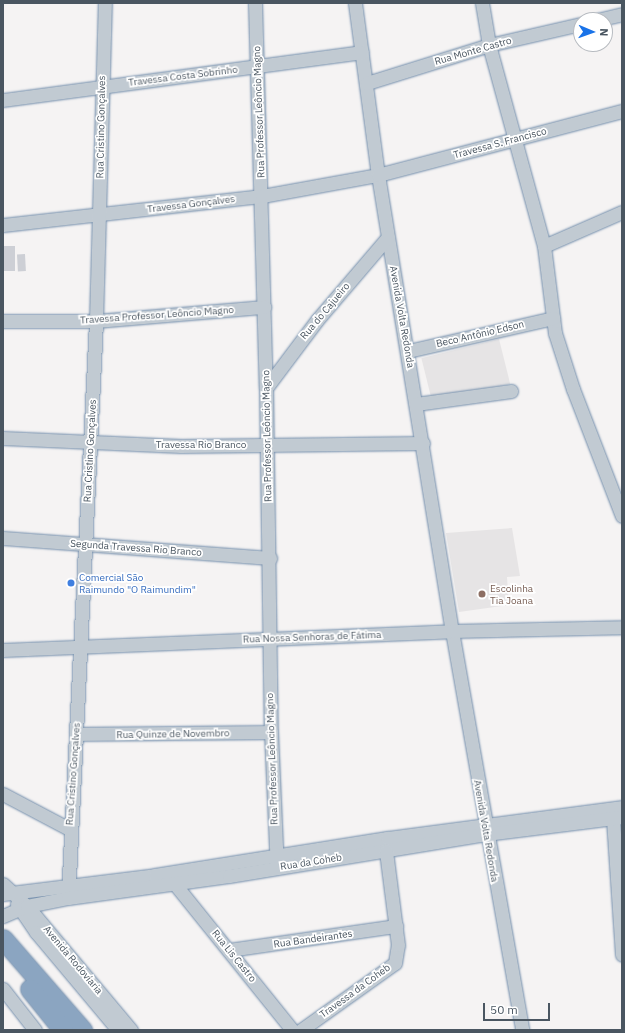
<!DOCTYPE html>
<meta charset="utf-8">
<style>
body{margin:0}
#map{position:relative;width:625px;height:1033px;overflow:hidden;background:#f5f3f3;font-family:"IBM Plex Sans",sans-serif}
div>[style]{position:absolute}
[style*='--x']{left:calc(var(--x)*1px);top:calc(var(--y)*1px);width:calc(var(--w)*1px);rotate:calc(var(--a)*1deg)}
.education>*{inset:0;background:#e6e4e5;transform-origin:0 0}
.building>*{inset:0;background:#cdcfd5;transform-origin:0 0}
.roads{filter:drop-shadow(0 0 1px #7690ad) drop-shadow(0 0 1px #7690ad)}
.minor>*{height:13px;margin:-6.5px;padding:0 6.5px;transform-origin:6.5px;border-radius:6.5px;background:#c1cad2}
.highway>*{height:19px;margin:-9.5px;padding:0 9.5px;transform-origin:9.5px;border-radius:9.5px;background:#8ba5c1}
.dots>*{width:11px;height:11px;translate:-50% -50%;box-sizing:border-box;border:2px solid #fff;border-radius:50%}
span{translate:-50% -50%;white-space:nowrap;text-align:center;line-height:1.15;-webkit-text-stroke:3.5px #fff;paint-order:stroke}
.street-label{font-size:10px;color:#4a5661}
.shop-label{font-size:10px;color:#366cbe}
.left{translate:0 -50%;text-align:left}
.education-label{font-size:10px;color:#785e54}
.frame{position:absolute;inset:0;border:4px solid #4a5661;pointer-events:none}
.north{position:absolute;left:573px;top:12px;width:40px;height:40px;box-sizing:border-box;background:#fff;border:1px solid #b7bbc0;border-radius:50%;rotate:92deg;font-size:11px;font-weight:700;line-height:16px;text-align:center;color:#4a5661}
.north::after{content:'';display:block;margin:auto;width:14px;height:18px;background:#1a73e8;clip-path:polygon(50% 0,100% 100%,50% 72%,0 100%)}
.scale{position:absolute;left:483px;top:1003px;width:67px;height:18px;box-sizing:border-box;border:2px solid #4a5661;border-top:0;padding-left:5px;font-size:12px;line-height:14px;white-space:nowrap;color:#4a5661;-webkit-text-stroke:3px #fff;paint-order:stroke}
</style>
<div id="map">
<div class="education">
<div style="left:499px;top:339px;width:46px;height:80px;rotate:76deg"></div>
<div style="clip-path:polygon(512px 528px,520px 576px,507px 577px,509px 605px,459px 612px,446px 533px)"></div>
</div>
<div class="building">
<div style="left:4px;top:246px;width:11px;height:25px"></div>
<div style="left:25px;top:254px;width:17px;height:8px;rotate:87deg"></div>
</div>
<div class="roads">
<div class="minor">
<div style="--x:255;--y:3;--w:385;--a:88.4"></div>
<div style="--x:266;--y:388;--w:344;--a:89.2"></div>
<div style="--x:271;--y:732;--w:136;--a:87.5"></div>
<div style="--x:355;--y:3;--w:174;--a:82.4"></div>
<div style="--x:378;--y:175;--w:462;--a:80.8"></div>
<div style="--x:452;--y:631;--w:405;--a:80"></div>
<div style="--x:482;--y:3;--w:43;--a:80.5"></div>
<div style="--x:489;--y:45;--w:208;--a:74.7"></div>
<div style="--x:544;--y:246;--w:88;--a:82.8"></div>
<div style="--x:555;--y:333;--w:59;--a:72.2"></div>
<div style="--x:573;--y:389;--w:136;--a:68.9"></div>
<div style="--x:597;--y:20;--w:26;--a:-13"></div>
<div style="--x:367;--y:83;--w:128;--a:-17.3"></div>
<div style="--x:489;--y:45;--w:94;--a:-12.9"></div>
<div style="--x:3;--y:100;--w:362;--a:-7.6"></div>
<div style="--x:3;--y:225;--w:261;--a:-6.4"></div>
<div style="--x:262;--y:196;--w:118;--a:-10.3"></div>
<div style="--x:378;--y:175;--w:252;--a:-14.7"></div>
<div style="--x:544;--y:246;--w:85;--a:-23.6"></div>
<div style="--x:3;--y:321;--w:93;--a:0"></div>
<div style="--x:96;--y:321;--w:169;--a:-4.8"></div>
<div style="--x:408;--y:351;--w:149;--a:-12.8"></div>
<div style="--x:266;--y:388;--w:85;--a:-53.1"></div>
<div style="--x:317;--y:320;--w:109;--a:-49.5"></div>
<div style="--x:416;--y:404;--w:96;--a:-7.8"></div>
<div style="--x:3;--y:438;--w:178;--a:2.6"></div>
<div style="--x:181;--y:446;--w:242;--a:-0.7"></div>
<div style="--x:3;--y:538;--w:268;--a:4.3"></div>
<div style="--x:3;--y:650;--w:449;--a:-2.4"></div>
<div style="--x:452;--y:631;--w:170;--a:-1.3"></div>
<div style="--x:76;--y:734;--w:195;--a:-0.6"></div>
<div style="--x:3;--y:794;--w:75;--a:27.9"></div>
<div style="--x:613;--y:819;--w:136;--a:86.2"></div>
<div style="--x:174;--y:883;--w:189;--a:51.2"></div>
<div style="--x:3;--y:884;--w:33;--a:43"></div>
<div style="--x:27;--y:906;--w:162;--a:50"></div>
<div style="--x:3;--y:894;--w:153;--a:-7.1"></div>
<div style="--x:155;--y:875;--w:235;--a:-9.1"></div>
<div style="--x:387;--y:838;--w:237;--a:-7.5"></div>
<div style="--x:68;--y:898;--w:578;--a:-87.22"></div>
<div style="--x:96;--y:321;--w:318;--a:-88.4"></div>
<div style="--x:17;--y:904;--w:34;--a:56"></div>
<div style="--x:36;--y:932;--w:128;--a:50.1"></div>
<div style="--x:3;--y:916;--w:26;--a:-23"></div>
<div style="--x:27;--y:906;--w:42;--a:-11"></div>
<div style="--x:68;--y:898;--w:162;--a:-7.8"></div>
<div style="--x:229;--y:876;--w:260;--a:-9.3"></div>
<div style="--x:486;--y:834;--w:137;--a:-7.1"></div>
<div style="--x:229;--y:950;--w:169;--a:-8.2"></div>
<div style="--x:3;--y:989;--w:52;--a:52"></div>
<div style="--x:301;--y:1030;--w:115;--a:-35.5"></div>
<div style="--x:395;--y:963;--w:18;--a:-81"></div>
<div style="--x:398;--y:945;--w:95;--a:-97.3"></div>
</div>
<div class="highway">
<div style="--x:3;--y:939;--w:121;--a:49"></div>
<div style="--x:30;--y:989;--w:53;--a:51.2"></div>
</div>
</div>
<div class="dots">
<div style="left:71px;top:583px;background:#3f7fe0"></div>
<div style="left:482px;top:594px;background:#8d6e63"></div>
</div>
<div class="street-label">
<span style="left:473px;top:51px;rotate:-16deg">Rua Monte Castro</span>
<span style="left:183px;top:76px;rotate:-7deg">Travessa Costa Sobrinho</span>
<span style="left:259px;top:112px;rotate:-92deg">Rua Professor Leôncio Magno</span>
<span style="left:101px;top:127px;rotate:-89deg">Rua Cristino Gonçalves</span>
<span style="left:500px;top:143px;rotate:-15deg">Travessa S. Francisco</span>
<span style="left:191px;top:204px;rotate:-7deg">Travessa Gonçalves</span>
<span style="left:325px;top:311px;rotate:-50deg">Rua do Cajueiro</span>
<span style="left:157px;top:315px;rotate:-4deg">Travessa Professor Leôncio Magno</span>
<span style="left:402px;top:317px;rotate:80deg">Avenida Volta Redonda</span>
<span style="left:480px;top:334px;rotate:-13deg">Beco Antônio Edson</span>
<span style="left:267px;top:436px;rotate:-91deg">Rua Professor Leôncio Magno</span>
<span style="left:201px;top:445px">Travessa Rio Branco</span>
<span style="left:90px;top:451px;rotate:-87deg">Rua Cristino Gonçalves</span>
<span style="left:136px;top:548px;rotate:4deg">Segunda Travessa Rio Branco</span>
<span style="left:312px;top:637px;rotate:-2deg">Rua Nossa Senhoras de Fátima</span>
<span style="left:173px;top:734px;rotate:-1deg">Rua Quinze de Novembro</span>
<span style="left:272px;top:759px;rotate:-92deg">Rua Professor Leôncio Magno</span>
<span style="left:73px;top:774px;rotate:-86deg">Rua Cristino Gonçalves</span>
<span style="left:486px;top:831px;rotate:80deg">Avenida Volta Redonda</span>
<span style="left:311px;top:862px;rotate:-9deg">Rua da Coheb</span>
<span style="left:313px;top:939px;rotate:-8deg">Rua Bandeirantes</span>
<span style="left:234px;top:956px;rotate:51deg">Rua Lis Castro</span>
<span style="left:73px;top:960px;rotate:50deg">Avenida Rodovíaria</span>
<span style="left:355px;top:991px;rotate:-36deg">Travessa da Coheb</span>
</div>
<div class="shop-label">
<span class="left" style="left:79px;top:583px">Comercial São<br>Raimundo "O Raimundim"</span>
</div>
<div class="education-label">
<span class="left" style="left:490px;top:594px">Escolinha<br>Tia Joana</span>
</div>
<div class="frame"></div>
<div class="north">N</div>
<div class="scale">50 m</div>
</div>
